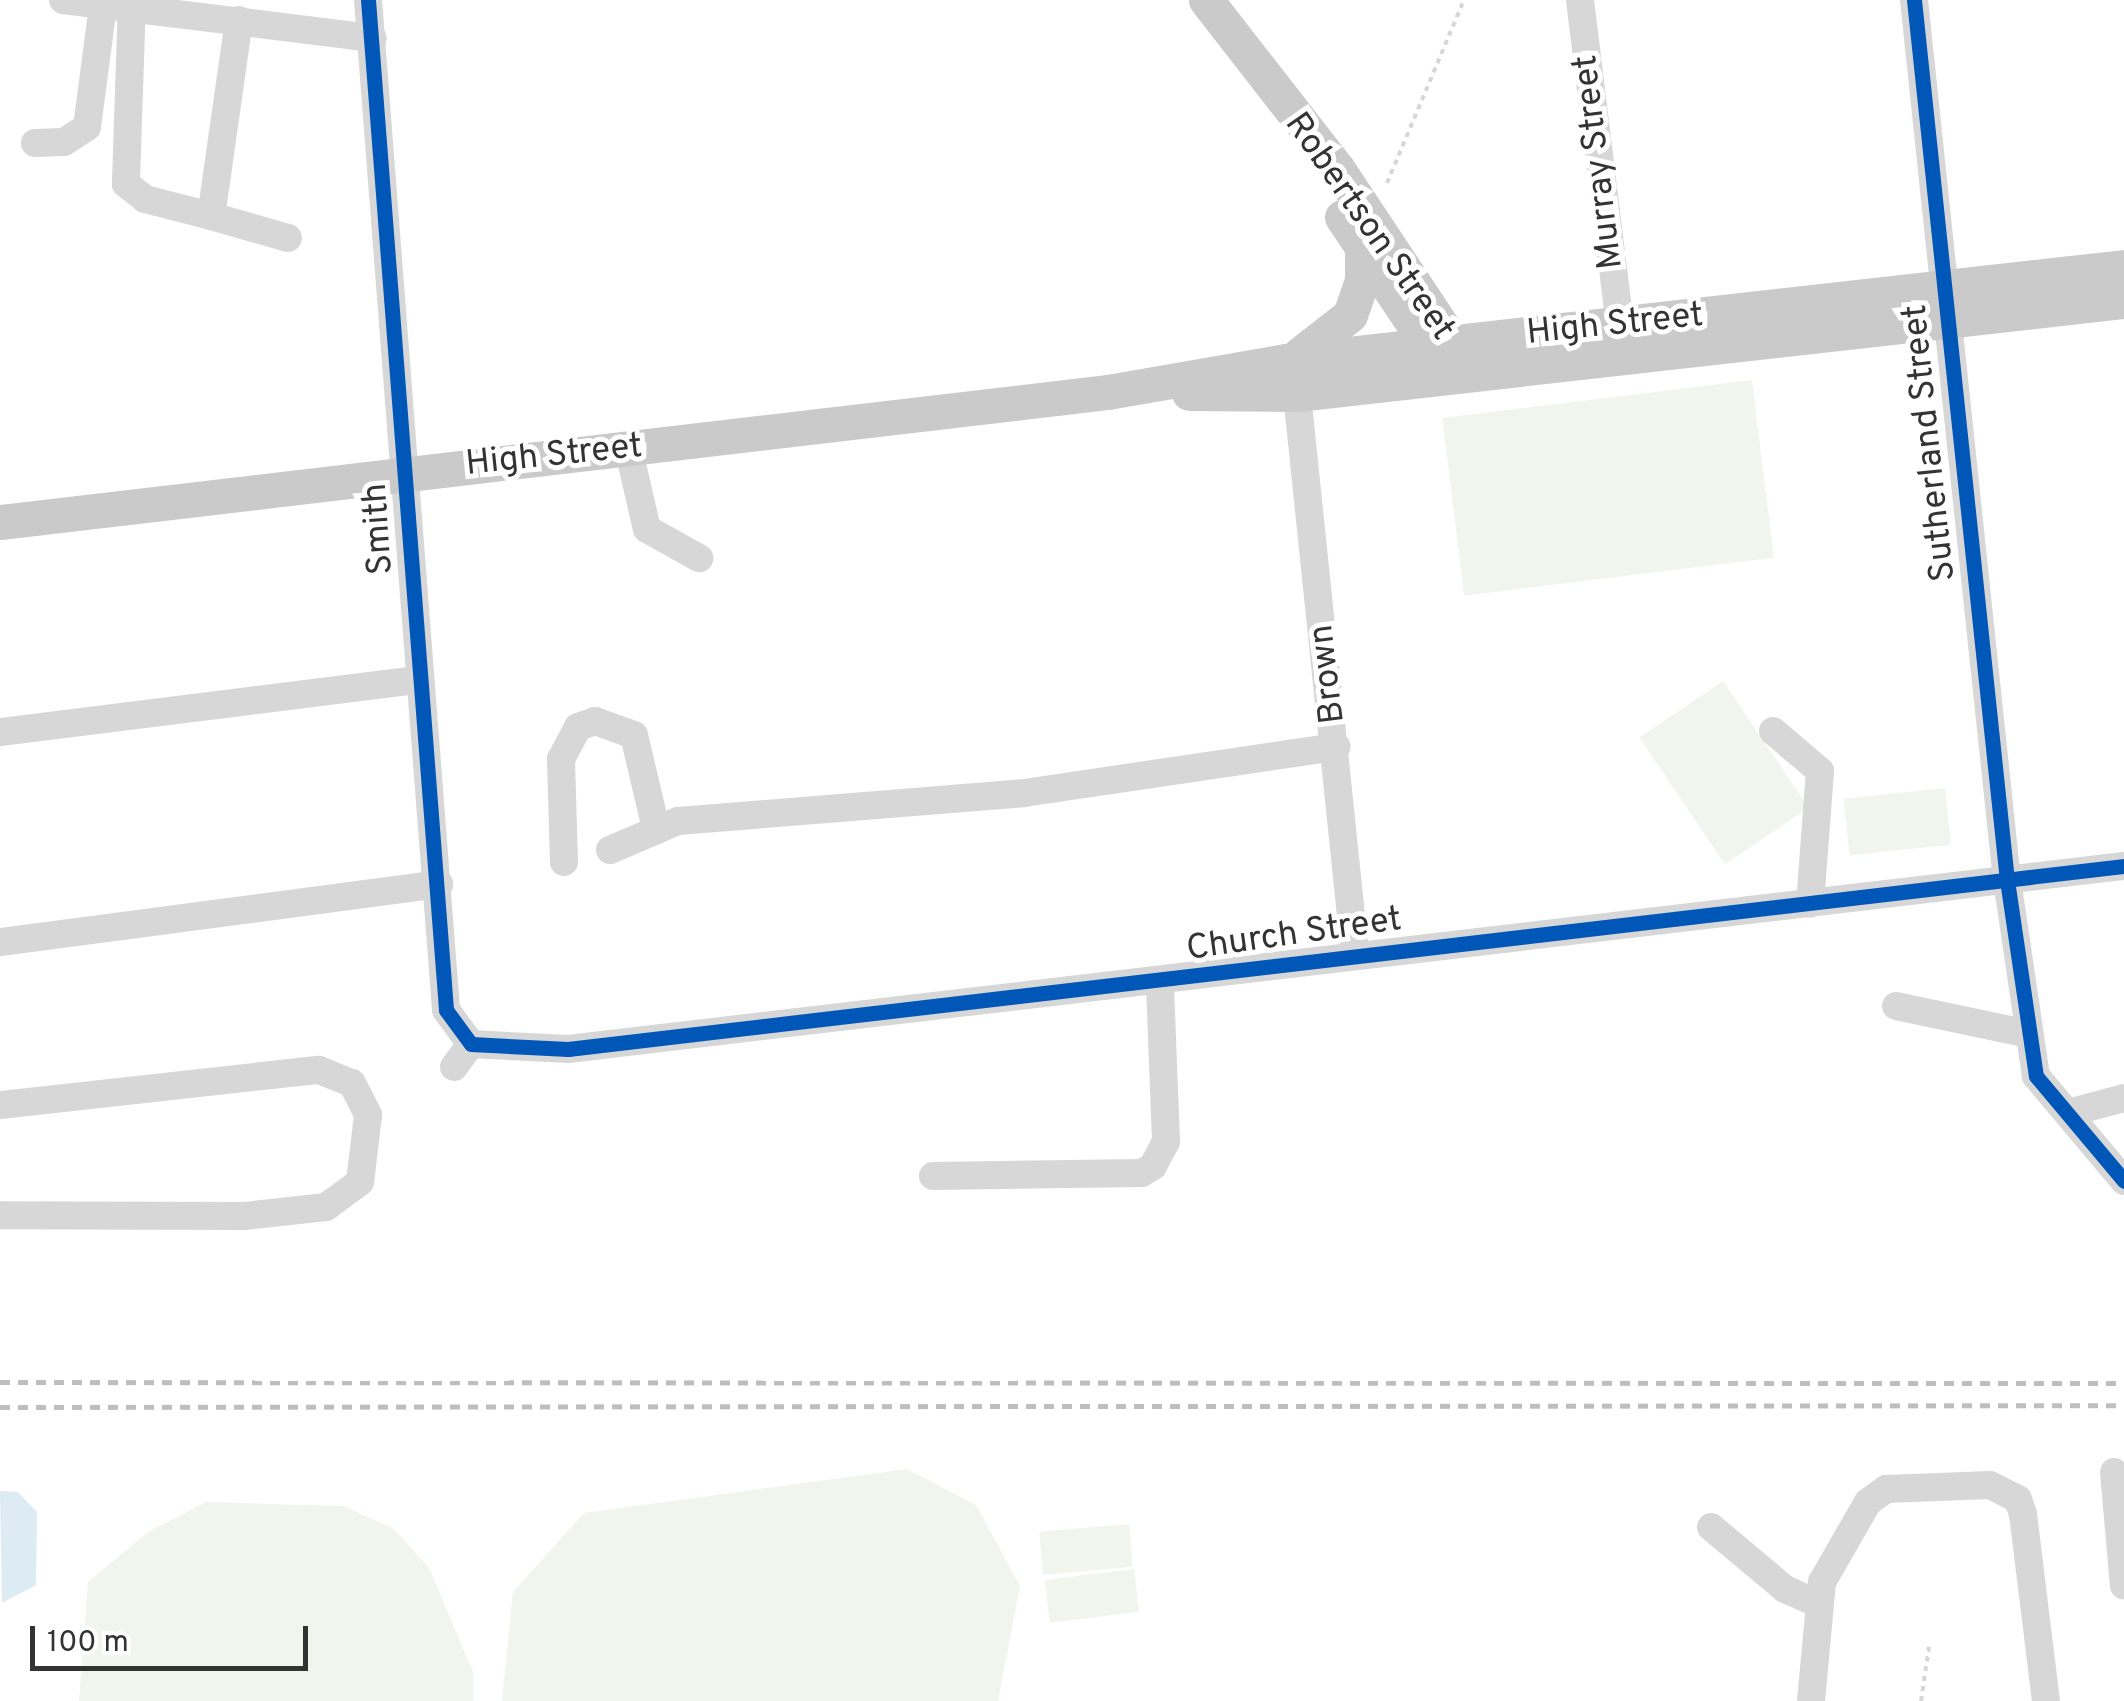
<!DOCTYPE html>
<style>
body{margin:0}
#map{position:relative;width:2124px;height:1701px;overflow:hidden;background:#fff;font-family:Overpass,sans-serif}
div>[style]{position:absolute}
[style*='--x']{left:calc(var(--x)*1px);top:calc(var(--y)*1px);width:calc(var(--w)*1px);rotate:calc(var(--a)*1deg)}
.green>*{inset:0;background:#f1f5ed;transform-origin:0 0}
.water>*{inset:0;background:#ddebf3}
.path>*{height:4px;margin-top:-2px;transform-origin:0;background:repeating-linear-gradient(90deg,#d6d6d6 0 5px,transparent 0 10px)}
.minor>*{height:28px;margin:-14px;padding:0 14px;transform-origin:14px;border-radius:14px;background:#d7d7d7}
.major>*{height:35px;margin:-17.5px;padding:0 17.5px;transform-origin:17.5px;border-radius:17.5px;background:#cacaca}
.rail>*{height:5px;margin-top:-2.5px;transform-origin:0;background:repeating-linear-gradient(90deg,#bebebe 0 10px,transparent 0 18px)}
.cycleway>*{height:15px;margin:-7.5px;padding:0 7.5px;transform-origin:7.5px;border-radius:7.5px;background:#0057b8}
span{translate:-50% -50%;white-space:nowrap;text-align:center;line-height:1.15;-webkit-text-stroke:10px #fff;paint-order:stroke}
.street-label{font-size:35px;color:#333}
.scale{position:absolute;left:30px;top:1626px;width:278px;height:45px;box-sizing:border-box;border:5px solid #333;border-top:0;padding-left:12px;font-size:30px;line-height:35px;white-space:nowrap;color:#333;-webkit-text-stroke:8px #fff;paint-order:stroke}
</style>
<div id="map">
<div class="green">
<div style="left:1752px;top:380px;width:179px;height:312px;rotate:83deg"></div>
<div style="left:1723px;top:681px;width:153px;height:101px;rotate:56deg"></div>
<div style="left:1945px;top:788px;width:57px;height:102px;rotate:84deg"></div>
<div style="clip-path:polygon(907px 1469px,976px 1505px,1020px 1586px,998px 1701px,502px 1701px,513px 1592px,584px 1513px)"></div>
<div style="clip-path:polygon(206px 1502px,344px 1506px,394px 1529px,429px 1568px,473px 1672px,473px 1701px,79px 1701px,88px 1582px,148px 1532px)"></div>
<div style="left:1129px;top:1524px;width:43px;height:90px;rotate:85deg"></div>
<div style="left:1134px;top:1569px;width:43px;height:90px;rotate:83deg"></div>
</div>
<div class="water">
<div style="clip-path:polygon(0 1491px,18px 1492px,37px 1512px,36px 1585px,2px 1603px)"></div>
</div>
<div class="path">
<div style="--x:1387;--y:183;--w:199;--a:-67.2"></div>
<div style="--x:1921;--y:1701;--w:55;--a:-81.6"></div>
</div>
<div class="minor">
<div style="--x:63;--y:0;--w:312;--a:7"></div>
<div style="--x:132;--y:0;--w:184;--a:91.9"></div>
<div style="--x:126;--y:184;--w:24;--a:38"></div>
<div style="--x:145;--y:199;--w:68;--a:14.4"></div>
<div style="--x:368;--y:0;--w:1013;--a:85.58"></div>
<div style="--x:446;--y:1010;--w:42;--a:53.7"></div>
<div style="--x:471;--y:1044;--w:97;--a:3"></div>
<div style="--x:568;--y:1049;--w:1567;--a:-6.71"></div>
<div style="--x:1580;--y:0;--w:326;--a:83"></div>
<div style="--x:1914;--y:0;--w:885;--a:83.97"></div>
<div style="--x:2007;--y:880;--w:198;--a:81.6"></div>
<div style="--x:2036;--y:1076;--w:137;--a:50"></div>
<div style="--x:239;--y:20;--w:198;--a:98.1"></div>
<div style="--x:211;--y:216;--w:80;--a:15.9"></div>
<div style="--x:35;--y:143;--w:29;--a:-2"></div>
<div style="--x:64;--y:142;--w:27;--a:-33"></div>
<div style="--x:87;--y:127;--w:122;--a:-82.5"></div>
<div style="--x:1297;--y:394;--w:563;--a:84.09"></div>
<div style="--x:628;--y:447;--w:84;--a:77"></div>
<div style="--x:647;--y:529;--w:60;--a:29.1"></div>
<div style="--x:1773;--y:731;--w:62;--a:40.4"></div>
<div style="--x:1820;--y:771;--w:133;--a:94.3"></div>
<div style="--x:0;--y:732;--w:423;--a:-7.1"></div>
<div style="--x:610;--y:850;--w:74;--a:-23.1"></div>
<div style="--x:678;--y:821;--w:347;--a:-4.6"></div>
<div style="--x:1024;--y:793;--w:316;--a:-8.4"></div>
<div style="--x:564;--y:862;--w:103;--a:-91.7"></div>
<div style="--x:561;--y:759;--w:36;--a:-62"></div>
<div style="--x:578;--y:727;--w:18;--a:-19"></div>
<div style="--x:595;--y:721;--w:41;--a:19.7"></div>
<div style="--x:634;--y:735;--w:97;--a:76.8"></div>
<div style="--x:0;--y:942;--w:443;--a:-7.5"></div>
<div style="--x:1896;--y:1006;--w:136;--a:11.9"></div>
<div style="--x:454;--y:1067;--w:29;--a:-54"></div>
<div style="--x:0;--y:1105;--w:321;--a:-6.3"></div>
<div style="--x:319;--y:1070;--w:35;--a:22"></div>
<div style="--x:352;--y:1083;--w:36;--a:63"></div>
<div style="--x:368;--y:1115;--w:67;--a:96.8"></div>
<div style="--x:360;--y:1182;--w:42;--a:143.7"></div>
<div style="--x:326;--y:1207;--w:82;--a:173.7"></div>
<div style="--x:244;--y:1216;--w:244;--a:-179.8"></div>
<div style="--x:2068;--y:1113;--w:58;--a:-15"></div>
<div style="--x:933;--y:1176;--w:209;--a:-0.8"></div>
<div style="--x:1142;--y:1173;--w:13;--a:-32"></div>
<div style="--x:1153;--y:1166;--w:27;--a:-62"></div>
<div style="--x:1166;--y:1142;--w:158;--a:-92.2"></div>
<div style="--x:2114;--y:1472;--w:114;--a:85"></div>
<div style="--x:1711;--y:1527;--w:97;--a:40"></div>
<div style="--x:1785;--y:1589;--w:35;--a:24"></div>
<div style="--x:1811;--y:1701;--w:120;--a:-84.7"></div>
<div style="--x:1822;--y:1582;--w:92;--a:-60.1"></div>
<div style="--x:1868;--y:1502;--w:22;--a:-36"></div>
<div style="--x:1886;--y:1489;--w:104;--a:-2.2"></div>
<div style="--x:1990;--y:1485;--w:31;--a:27"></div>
<div style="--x:2018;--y:1499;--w:16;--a:72"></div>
<div style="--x:2023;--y:1514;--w:188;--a:83"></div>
</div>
<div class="major">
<div style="--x:1206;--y:0;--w:213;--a:52.1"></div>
<div style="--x:1337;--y:168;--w:228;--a:56.4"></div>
<div style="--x:1342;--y:217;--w:123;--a:56.3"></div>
<div style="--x:1300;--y:354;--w:63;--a:-38"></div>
<div style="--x:1350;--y:315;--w:36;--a:-71"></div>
<div style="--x:1362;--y:281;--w:35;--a:-90"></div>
<div style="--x:1189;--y:393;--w:108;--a:0.5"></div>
<div style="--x:1297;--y:394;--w:832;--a:-6.42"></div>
<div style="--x:0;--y:522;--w:1116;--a:-6.69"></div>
<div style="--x:1108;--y:392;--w:181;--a:-9.9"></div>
<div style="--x:1286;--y:361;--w:843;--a:-6.4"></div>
</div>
<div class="rail">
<div style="--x:0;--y:1382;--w:2124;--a:0.03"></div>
<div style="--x:0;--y:1407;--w:2124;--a:-0.05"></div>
</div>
<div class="cycleway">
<div style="--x:368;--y:0;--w:1013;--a:85.58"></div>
<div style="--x:446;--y:1010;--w:42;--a:53.7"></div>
<div style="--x:471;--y:1044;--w:97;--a:3"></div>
<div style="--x:568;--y:1049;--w:1567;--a:-6.71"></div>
<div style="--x:1914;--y:0;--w:885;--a:83.97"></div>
<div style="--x:2007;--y:880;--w:198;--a:81.6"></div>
<div style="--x:2036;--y:1076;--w:137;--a:50"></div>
</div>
<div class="street-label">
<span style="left:1599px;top:162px;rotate:-97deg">Murray Street</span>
<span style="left:1369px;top:227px;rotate:55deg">Robertson Street</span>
<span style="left:1615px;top:325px;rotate:-6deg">High Street</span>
<span style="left:1930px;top:443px;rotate:-96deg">Sutherland Street</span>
<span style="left:554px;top:456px;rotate:-6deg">High Street</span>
<span style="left:379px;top:529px;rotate:-94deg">Smith</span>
<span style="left:1328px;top:674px;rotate:-97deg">Brown</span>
<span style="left:1294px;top:935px;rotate:-8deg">Church Street</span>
</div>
<div class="scale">100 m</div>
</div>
